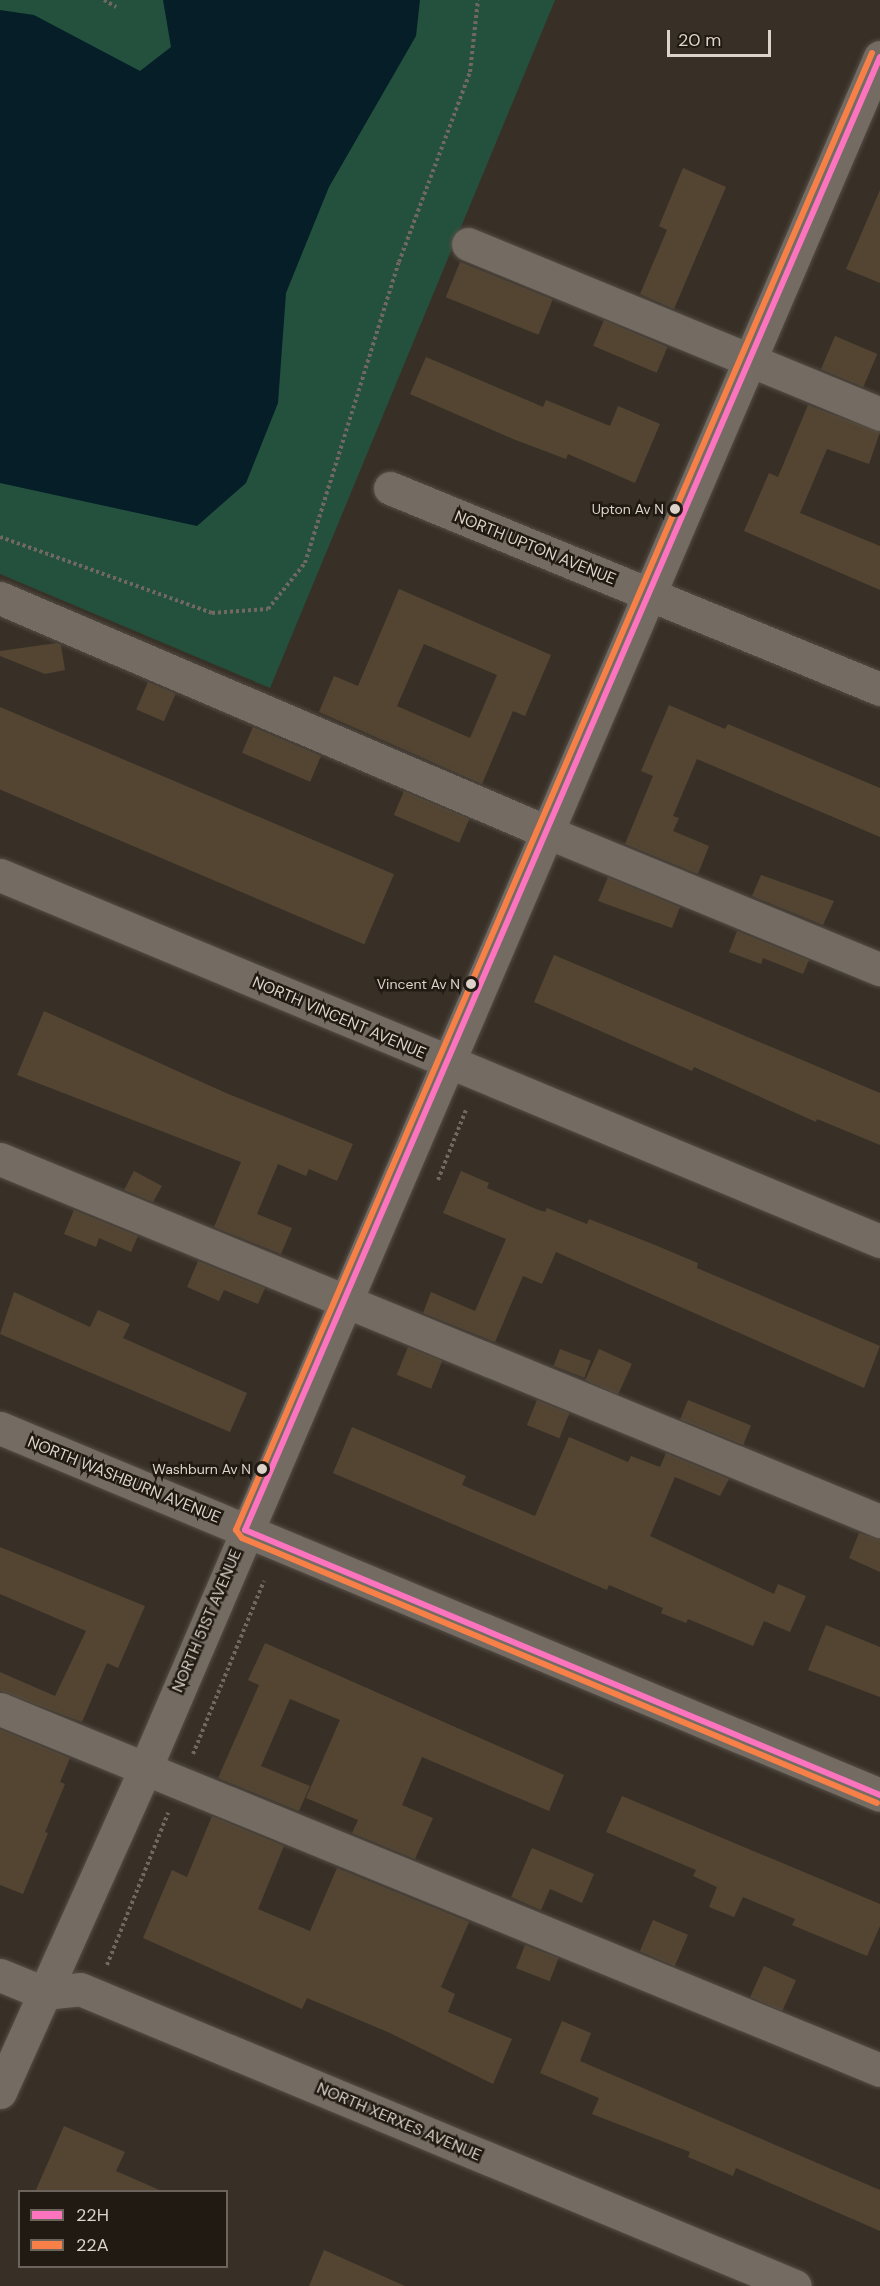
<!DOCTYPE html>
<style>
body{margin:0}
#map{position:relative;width:880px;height:2286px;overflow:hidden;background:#383027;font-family:"DM Sans",sans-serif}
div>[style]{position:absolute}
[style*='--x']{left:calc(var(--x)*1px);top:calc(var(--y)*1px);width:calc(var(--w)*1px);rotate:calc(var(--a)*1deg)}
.green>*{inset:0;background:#24513d}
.water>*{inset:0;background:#051e28}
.building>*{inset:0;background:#534532;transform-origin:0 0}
.path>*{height:4px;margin-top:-2px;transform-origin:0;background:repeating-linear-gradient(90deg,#706861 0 3px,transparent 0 6px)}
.roads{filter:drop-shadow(0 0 2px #544d46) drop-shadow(0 0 2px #544d46)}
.minor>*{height:33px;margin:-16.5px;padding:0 16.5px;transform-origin:16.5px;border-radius:16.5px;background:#746b63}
.bus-1>*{height:6px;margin:-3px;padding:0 3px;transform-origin:3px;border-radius:3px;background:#fc73be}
.bus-2>*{height:6px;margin:-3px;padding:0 3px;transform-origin:3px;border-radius:3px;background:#f78048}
.dots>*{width:16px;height:16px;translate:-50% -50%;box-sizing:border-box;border:3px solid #201a13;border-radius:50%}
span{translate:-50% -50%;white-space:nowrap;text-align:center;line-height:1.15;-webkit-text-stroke:5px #201a13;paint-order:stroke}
.bus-label{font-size:14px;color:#ddd3ca}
.right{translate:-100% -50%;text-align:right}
.street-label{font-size:16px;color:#ddd3ca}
.legend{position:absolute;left:18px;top:2190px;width:210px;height:78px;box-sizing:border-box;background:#201a13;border:2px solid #6c645c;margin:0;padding:8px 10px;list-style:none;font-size:18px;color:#ddd3ca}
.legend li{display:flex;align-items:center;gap:12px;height:30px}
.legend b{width:30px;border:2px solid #6c645c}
.scale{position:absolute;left:667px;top:30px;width:104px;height:27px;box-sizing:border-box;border:3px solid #ddd3ca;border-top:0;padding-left:8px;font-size:18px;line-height:21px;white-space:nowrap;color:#ddd3ca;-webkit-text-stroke:4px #201a13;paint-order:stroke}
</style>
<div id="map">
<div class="green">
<div style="clip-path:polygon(0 0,555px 0,270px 688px,0 574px)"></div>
</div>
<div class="water">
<div style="clip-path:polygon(163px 0,420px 0,416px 36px,329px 187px,286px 293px,278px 403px,246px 483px,197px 526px,0 483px,0 10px,34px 15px,140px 71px,171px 47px)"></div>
</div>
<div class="building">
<div style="clip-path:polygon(683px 168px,726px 187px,674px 309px,640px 294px,667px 230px,659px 226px)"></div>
<div style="clip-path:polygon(880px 190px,880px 283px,846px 269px)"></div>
<div style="left:460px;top:262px;width:100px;height:38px;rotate:22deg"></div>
<div style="left:604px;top:320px;width:69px;height:28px;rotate:23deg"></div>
<div style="left:835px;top:336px;width:46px;height:36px;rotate:23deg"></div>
<div style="clip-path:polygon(426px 357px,543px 407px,546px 400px,610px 426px,618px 406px,660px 424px,635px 483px,568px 454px,566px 459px,513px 439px,410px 394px)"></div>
<div style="clip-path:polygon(808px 405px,880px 432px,869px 464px,827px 449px,800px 513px,880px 546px,880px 590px,744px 531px,769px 473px,778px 477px)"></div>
<div style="clip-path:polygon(evenodd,399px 589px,551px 655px,525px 716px,513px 711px,482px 784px,319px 712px,334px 676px,358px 686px,399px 589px,424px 644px,497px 675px,470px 738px,397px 706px,424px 644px)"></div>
<div style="clip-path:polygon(57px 643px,61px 645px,65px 670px,45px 674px,0 656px,0 651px)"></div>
<div style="left:148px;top:682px;width:30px;height:30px;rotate:23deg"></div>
<div style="clip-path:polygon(669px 705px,725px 729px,728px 724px,880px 788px,880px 837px,697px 759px,673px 816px,679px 818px,673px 831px,709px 846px,698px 874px,625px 844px,653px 776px,641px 771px)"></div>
<div style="left:0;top:707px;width:428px;height:76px;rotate:23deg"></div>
<div style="left:253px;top:727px;width:74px;height:28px;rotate:23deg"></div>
<div style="left:404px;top:791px;width:71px;height:26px;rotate:23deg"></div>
<div style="clip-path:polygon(761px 875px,834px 901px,823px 925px,752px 896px)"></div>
<div style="clip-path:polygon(608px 877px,680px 907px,672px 928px,598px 901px)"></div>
<div style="clip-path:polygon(737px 931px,809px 960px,803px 974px,763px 958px,761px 964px,729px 952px)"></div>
<div style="clip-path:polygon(554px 955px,880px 1093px,880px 1145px,817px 1119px,816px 1122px,694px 1067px,692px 1071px,534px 1002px)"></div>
<div style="clip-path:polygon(44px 1011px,226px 1093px,353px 1144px,337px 1181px,309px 1169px,306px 1176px,278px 1164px,257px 1214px,292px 1228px,281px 1254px,214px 1227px,241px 1162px,17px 1075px)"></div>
<div style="clip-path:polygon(134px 1171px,162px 1186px,153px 1202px,124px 1190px)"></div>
<div style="clip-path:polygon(461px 1171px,489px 1183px,487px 1188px,536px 1209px,545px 1212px,547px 1208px,587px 1224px,589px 1219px,650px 1243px,698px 1263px,697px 1268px,880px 1346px,864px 1388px,556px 1252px,542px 1284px,523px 1276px,495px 1342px,423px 1313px,431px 1292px,475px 1311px,506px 1239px,443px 1213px)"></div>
<div style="clip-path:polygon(74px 1210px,138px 1236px,131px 1252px,99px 1238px,96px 1247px,64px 1234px)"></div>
<div style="clip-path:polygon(198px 1261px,265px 1288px,258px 1304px,224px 1290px,219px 1301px,187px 1287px)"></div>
<div style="clip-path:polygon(14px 1292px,90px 1327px,98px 1310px,130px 1324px,123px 1338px,247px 1393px,230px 1432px,0 1334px)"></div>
<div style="left:408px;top:1347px;width:37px;height:30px;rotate:22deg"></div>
<div style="left:560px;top:1349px;width:33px;height:18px;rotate:21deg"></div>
<div style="left:599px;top:1349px;width:36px;height:34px;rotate:24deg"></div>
<div style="left:537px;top:1400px;width:35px;height:27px;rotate:22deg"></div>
<div style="left:688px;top:1400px;width:68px;height:21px;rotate:22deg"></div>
<div style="clip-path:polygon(352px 1427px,466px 1476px,462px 1485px,535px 1516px,569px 1437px,628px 1462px,631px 1456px,660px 1467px,666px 1453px,729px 1479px,720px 1496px,675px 1477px,650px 1536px,774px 1594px,778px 1584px,806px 1596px,790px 1632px,764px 1621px,753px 1646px,688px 1619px,686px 1623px,661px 1613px,663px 1608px,609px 1585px,607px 1590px,333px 1473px)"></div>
<div style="clip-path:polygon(859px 1533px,880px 1539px,880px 1572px,849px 1558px)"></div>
<div style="clip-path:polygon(0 1547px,145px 1606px,118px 1668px,107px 1663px,82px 1722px,0 1691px,0 1672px,55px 1696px,86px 1631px,0 1594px)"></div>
<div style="clip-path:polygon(826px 1625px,880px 1647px,880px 1697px,808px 1670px)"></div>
<div style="clip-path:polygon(265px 1643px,564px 1775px,549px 1811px,422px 1757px,402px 1805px,433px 1818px,415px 1859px,352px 1833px,358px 1820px,306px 1798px,340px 1720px,290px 1699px,261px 1766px,310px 1786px,299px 1811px,218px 1778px,259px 1685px,248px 1680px)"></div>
<div style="clip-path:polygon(0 1729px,70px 1758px,60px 1782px,65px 1784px,45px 1832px,48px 1833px,23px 1894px,0 1885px)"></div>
<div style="clip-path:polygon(622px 1796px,880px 1904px,880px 1926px,867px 1956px,792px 1925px,795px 1919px,743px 1897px,734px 1917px,709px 1907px,717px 1887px,693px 1876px,696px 1870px,606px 1832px)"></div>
<div style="clip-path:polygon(212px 1816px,284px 1846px,258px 1909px,310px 1931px,337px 1868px,469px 1922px,441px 1987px,455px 1994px,448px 2012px,512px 2039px,493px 2084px,390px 2033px,307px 1998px,302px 2009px,143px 1938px,172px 1870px,187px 1877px)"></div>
<div style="clip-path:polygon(532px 1848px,594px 1874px,582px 1903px,550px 1889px,541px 1910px,511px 1897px)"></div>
<div style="left:653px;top:1920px;width:38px;height:34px;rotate:23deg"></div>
<div style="left:525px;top:1945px;width:36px;height:25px;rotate:21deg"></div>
<div style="left:764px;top:1966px;width:35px;height:34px;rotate:24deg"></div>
<div style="clip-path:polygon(562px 2021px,591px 2033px,580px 2061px,880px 2190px,880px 2231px,736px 2168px,733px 2176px,688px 2157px,690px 2152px,592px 2114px,599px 2098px,540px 2073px)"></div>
<div style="clip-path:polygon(64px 2126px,125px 2152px,116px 2171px,164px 2192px,35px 2192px)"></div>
<div style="clip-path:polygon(324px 2250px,405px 2286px,309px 2286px)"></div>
</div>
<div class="path">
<div style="--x:104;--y:0;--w:14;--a:30"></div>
<div style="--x:0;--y:537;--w:225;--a:19.7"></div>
<div style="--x:212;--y:613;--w:56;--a:-4.1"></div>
<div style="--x:268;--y:609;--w:59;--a:-51.2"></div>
<div style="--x:305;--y:563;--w:315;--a:-72.7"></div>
<div style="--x:399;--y:262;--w:203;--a:-69.5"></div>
<div style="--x:470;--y:72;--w:72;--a:-83.7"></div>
<div style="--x:438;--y:1180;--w:75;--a:-68.2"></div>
<div style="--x:193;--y:1754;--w:187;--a:-67.7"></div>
<div style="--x:107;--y:1965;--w:164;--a:-68.1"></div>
</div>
<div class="roads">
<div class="minor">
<div style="--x:468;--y:244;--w:446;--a:22.4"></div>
<div style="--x:390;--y:488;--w:530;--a:22.3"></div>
<div style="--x:0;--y:598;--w:595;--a:23.16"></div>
<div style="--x:547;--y:832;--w:360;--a:22.4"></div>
<div style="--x:0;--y:875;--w:953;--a:22.58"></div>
<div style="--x:0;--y:1159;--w:952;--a:22.36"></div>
<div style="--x:0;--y:1428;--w:953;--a:22.64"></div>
<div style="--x:0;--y:1709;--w:951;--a:22.3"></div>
<div style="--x:0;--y:1975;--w:48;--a:22.2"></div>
<div style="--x:44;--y:1993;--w:36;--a:-6"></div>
<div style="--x:80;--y:1989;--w:774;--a:22.56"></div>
<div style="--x:0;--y:2092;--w:354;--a:-65.8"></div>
<div style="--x:145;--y:1769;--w:1863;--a:-66.77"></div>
</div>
</div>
<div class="bus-1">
<div style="--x:880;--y:57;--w:1604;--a:113.32"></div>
<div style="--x:245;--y:1530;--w:688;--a:22.65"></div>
</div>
<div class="bus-2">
<div style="--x:872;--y:53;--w:1608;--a:113.3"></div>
<div style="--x:236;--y:1530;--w:10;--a:53"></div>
<div style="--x:242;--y:1538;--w:688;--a:22.65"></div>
</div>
<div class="dots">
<div style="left:675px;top:509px;background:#ddd3ca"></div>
<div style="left:471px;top:984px;background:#ddd3ca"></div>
<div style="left:262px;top:1469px;background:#ddd3ca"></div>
</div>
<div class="bus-label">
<span class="right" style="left:664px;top:509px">Upton Av N</span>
<span class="right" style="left:460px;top:984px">Vincent Av N</span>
<span class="right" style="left:251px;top:1469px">Washburn Av N</span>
</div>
<div class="street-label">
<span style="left:535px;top:548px;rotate:22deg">NORTH UPTON AVENUE</span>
<span style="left:339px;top:1018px;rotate:23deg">NORTH VINCENT AVENUE</span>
<span style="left:124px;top:1480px;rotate:22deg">NORTH WASHBURN AVENUE</span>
<span style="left:207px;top:1621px;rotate:-67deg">NORTH 51ST AVENUE</span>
<span style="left:399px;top:2122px;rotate:23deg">NORTH XERXES AVENUE</span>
</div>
<ul class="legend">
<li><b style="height:8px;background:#fc73be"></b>22H</li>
<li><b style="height:8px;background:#f78048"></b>22A</li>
</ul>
<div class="scale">20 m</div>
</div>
